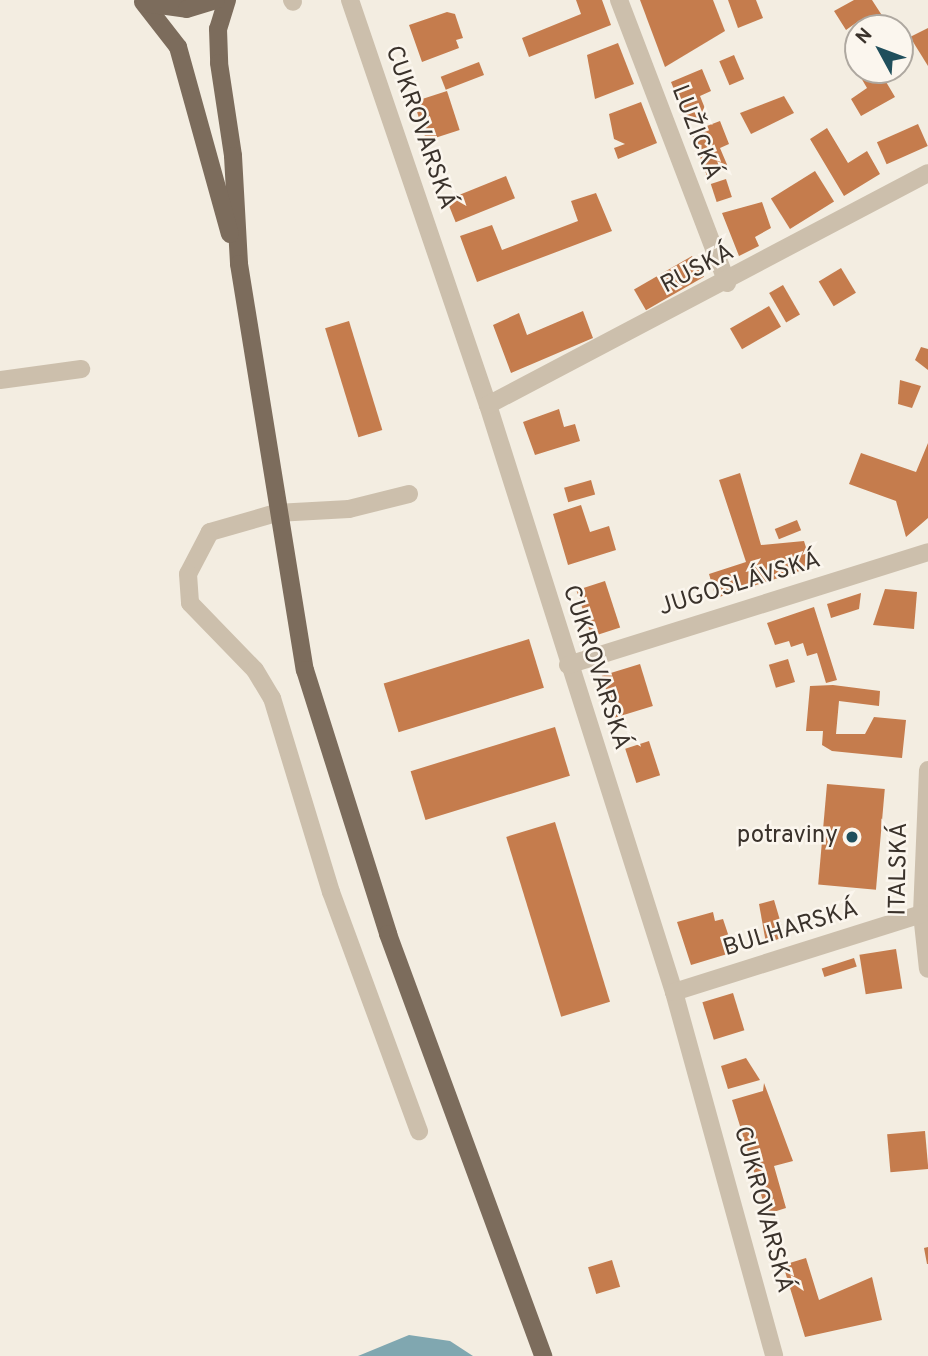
<!DOCTYPE html>
<meta charset="utf-8">
<style>
body{margin:0}
#map{position:relative;width:928px;height:1356px;overflow:hidden;background:#f3ede1;font-family:Overpass,sans-serif}
div>[style]{position:absolute}
[style*='--x']{left:calc(var(--x)*1px);top:calc(var(--y)*1px);width:calc(var(--w)*1px);rotate:calc(var(--a)*1deg)}
.water>*{inset:0;background:#80a7b0}
.building>*{inset:0;background:#c57c4d;transform-origin:0 0}
.minor>*{height:18px;margin:-9px;padding:0 9px;transform-origin:9px;border-radius:9px;background:#ccbfac}
.major>*{height:18px;margin:-9px;padding:0 9px;transform-origin:9px;border-radius:9px;background:#7c6c5c}
.dots>*{width:19px;height:19px;translate:-50% -50%;box-sizing:border-box;border:4px solid #fbf6ee;border-radius:50%}
span{translate:-50% -50%;white-space:nowrap;text-align:center;line-height:1.15;-webkit-text-stroke:5px #fbf6ee;paint-order:stroke}
.street-label{font-size:24px;color:#3a322b}
.poi-label{font-size:24px;color:#3a322b}
.right{translate:-100% -50%;text-align:right}
.north{position:absolute;left:844px;top:14px;width:70px;height:70px;box-sizing:border-box;background:#fbf6ee;border:2px solid #aea8a0;border-radius:50%;rotate:311deg;font-size:19px;font-weight:700;line-height:28px;text-align:center;color:#3a322b}
.north::after{content:'';display:block;margin:auto;width:24px;height:32px;background:#204f5c;clip-path:polygon(50% 0,100% 100%,50% 72%,0 100%)}
</style>
<div id="map">
<div class="water">
<div style="clip-path:polygon(409px 1335px,450px 1341px,473px 1356px,358px 1356px)"></div>
</div>
<div class="building">
<div style="clip-path:polygon(576px 0,602px 0,611px 25px,529px 57px,522px 38px,581px 14px)"></div>
<div style="clip-path:polygon(640px 0,713px 0,725px 31px,665px 67px)"></div>
<div style="clip-path:polygon(728px 0,756px 0,763px 18px,738px 28px)"></div>
<div style="clip-path:polygon(854px 0,872px 0,883px 17px,882px 28px,865px 28px,860px 20px,846px 30px,834px 11px)"></div>
<div style="clip-path:polygon(447px 12px,455px 14px,463px 38px,456px 40px,459px 48px,422px 62px,409px 25px)"></div>
<div style="clip-path:polygon(928px 28px,928px 66px,910px 37px)"></div>
<div style="clip-path:polygon(618px 43px,634px 84px,595px 99px,587px 55px)"></div>
<div style="left:734px;top:55px;width:26px;height:16px;rotate:67deg"></div>
<div style="left:479px;top:62px;width:14px;height:41px;rotate:69deg"></div>
<div style="clip-path:polygon(702px 69px,711px 91px,700px 96px,708px 116px,688px 124px,671px 82px)"></div>
<div style="clip-path:polygon(879px 70px,895px 97px,861px 116px,851px 99px,867px 88px,857px 71px)"></div>
<div style="left:447px;top:91px;width:41px;height:35px;rotate:72deg"></div>
<div style="clip-path:polygon(784px 96px,794px 113px,751px 134px,740px 113px)"></div>
<div style="clip-path:polygon(641px 102px,657px 143px,618px 159px,614px 148px,625px 144px,614px 139px,609px 114px)"></div>
<div style="clip-path:polygon(720px 121px,729px 144px,720px 148px,728px 167px,707px 176px,691px 132px)"></div>
<div style="left:918px;top:124px;width:24px;height:45px;rotate:66deg"></div>
<div style="clip-path:polygon(827px 128px,848px 163px,867px 151px,880px 174px,844px 196px,810px 139px)"></div>
<div style="left:815px;top:171px;width:36px;height:52px;rotate:58deg"></div>
<div style="left:506px;top:176px;width:24px;height:64px;rotate:68deg"></div>
<div style="left:726px;top:179px;width:19px;height:16px;rotate:72deg"></div>
<div style="clip-path:polygon(596px 193px,612px 231px,477px 282px,460px 236px,492px 225px,502px 250px,578px 221px,571px 201px)"></div>
<div style="clip-path:polygon(762px 202px,771px 228px,755px 237px,759px 246px,739px 256px,722px 213px)"></div>
<div style="left:692px;top:256px;width:24px;height:67px;rotate:60deg"></div>
<div style="left:841px;top:268px;width:29px;height:26px;rotate:59deg"></div>
<div style="left:783px;top:285px;width:34px;height:16px;rotate:60deg"></div>
<div style="left:769px;top:306px;width:24px;height:45px;rotate:60deg"></div>
<div style="clip-path:polygon(583px 311px,593px 338px,511px 373px,493px 325px,519px 313px,527px 335px)"></div>
<div style="left:349px;top:321px;width:114px;height:25px;rotate:73deg"></div>
<div style="clip-path:polygon(921px 347px,928px 349px,928px 370px,915px 360px)"></div>
<div style="clip-path:polygon(900px 380px,921px 386px,912px 408px,898px 404px)"></div>
<div style="clip-path:polygon(559px 409px,564px 427px,575px 424px,580px 441px,535px 455px,523px 422px)"></div>
<div style="clip-path:polygon(928px 443px,928px 518px,906px 537px,896px 501px,849px 484px,861px 453px,916px 472px)"></div>
<div style="clip-path:polygon(740px 473px,761px 545px,804px 541px,812px 567px,716px 598px,709px 574px,746px 562px,719px 480px)"></div>
<div style="left:591px;top:480px;width:15px;height:28px;rotate:74deg"></div>
<div style="clip-path:polygon(581px 505px,590px 532px,609px 526px,616px 550px,568px 565px,553px 514px)"></div>
<div style="left:797px;top:520px;width:11px;height:24px;rotate:68deg"></div>
<div style="left:605px;top:581px;width:49px;height:30px;rotate:72deg"></div>
<div style="clip-path:polygon(885px 589px,917px 592px,914px 629px,873px 625px)"></div>
<div style="clip-path:polygon(861px 593px,859px 609px,831px 618px,827px 604px)"></div>
<div style="clip-path:polygon(814px 607px,837px 680px,826px 683px,817px 653px,807px 656px,803px 643px,791px 647px,789px 641px,775px 645px,767px 623px)"></div>
<div style="left:529px;top:639px;width:51px;height:152px;rotate:73deg"></div>
<div style="left:788px;top:659px;width:24px;height:20px;rotate:73deg"></div>
<div style="left:640px;top:664px;width:44px;height:40px;rotate:73deg"></div>
<div style="clip-path:polygon(833px 685px,880px 691px,879px 706px,839px 701px,836px 734px,865px 734px,874px 717px,906px 720px,902px 758px,832px 751px,822px 745px,823px 731px,806px 731px,810px 686px)"></div>
<div style="left:555px;top:727px;width:51px;height:151px;rotate:73deg"></div>
<div style="left:649px;top:741px;width:36px;height:25px;rotate:72deg"></div>
<div style="left:827px;top:784px;width:58px;height:101px;rotate:5deg"></div>
<div style="left:555px;top:822px;width:188px;height:51px;rotate:73deg"></div>
<div style="clip-path:polygon(774px 900px,785px 937px,766px 943px,759px 904px)"></div>
<div style="clip-path:polygon(713px 912px,715px 921px,723px 919px,734px 952px,691px 965px,677px 922px)"></div>
<div style="left:896px;top:949px;width:40px;height:37px;rotate:81deg"></div>
<div style="left:854px;top:958px;width:9px;height:34px;rotate:72deg"></div>
<div style="left:733px;top:993px;width:39px;height:32px;rotate:73deg"></div>
<div style="clip-path:polygon(746px 1058px,760px 1080px,728px 1089px,721px 1066px)"></div>
<div style="clip-path:polygon(764px 1083px,793px 1161px,774px 1166px,786px 1208px,767px 1214px,732px 1100px,763px 1091px)"></div>
<div style="left:925px;top:1131px;width:38px;height:38px;rotate:85deg"></div>
<div style="clip-path:polygon(928px 1247px,928px 1264px,927px 1264px,924px 1248px)"></div>
<div style="clip-path:polygon(806px 1258px,819px 1300px,872px 1277px,882px 1320px,805px 1337px,783px 1265px)"></div>
<div style="left:612px;top:1260px;width:28px;height:25px;rotate:73deg"></div>
</div>
<div class="minor">
<div style="--x:292;--y:0;--w:2;--a:63"></div>
<div style="--x:350;--y:0;--w:428;--a:71.2"></div>
<div style="--x:488;--y:405;--w:616;--a:72.42"></div>
<div style="--x:674;--y:992;--w:377;--a:74.6"></div>
<div style="--x:619;--y:0;--w:303;--a:69.1"></div>
<div style="--x:0;--y:380;--w:82;--a:-7.7"></div>
<div style="--x:488;--y:405;--w:497;--a:-27.8"></div>
<div style="--x:409;--y:494;--w:62;--a:166"></div>
<div style="--x:349;--y:509;--w:73;--a:176.9"></div>
<div style="--x:276;--y:513;--w:69;--a:163.9"></div>
<div style="--x:210;--y:532;--w:47;--a:117.6"></div>
<div style="--x:188;--y:574;--w:29;--a:86"></div>
<div style="--x:190;--y:603;--w:93;--a:45.9"></div>
<div style="--x:255;--y:670;--w:33;--a:59"></div>
<div style="--x:272;--y:698;--w:203;--a:73.1"></div>
<div style="--x:331;--y:892;--w:255;--a:69.8"></div>
<div style="--x:568;--y:665;--w:377;--a:-17.4"></div>
<div style="--x:928;--y:770;--w:144;--a:92.4"></div>
<div style="--x:922;--y:914;--w:55;--a:83.8"></div>
<div style="--x:674;--y:992;--w:260;--a:-17.5"></div>
</div>
<div class="major">
<div style="--x:227;--y:0;--w:30;--a:107"></div>
<div style="--x:218;--y:29;--w:34;--a:88"></div>
<div style="--x:219;--y:63;--w:94;--a:81.4"></div>
<div style="--x:233;--y:156;--w:108;--a:86.8"></div>
<div style="--x:239;--y:264;--w:411;--a:80.8"></div>
<div style="--x:305;--y:670;--w:277;--a:72.5"></div>
<div style="--x:388;--y:934;--w:450;--a:69.8"></div>
<div style="--x:143;--y:2;--w:57;--a:52.1"></div>
<div style="--x:178;--y:47;--w:194;--a:74.5"></div>
<div style="--x:145;--y:3;--w:42;--a:8.1"></div>
<div style="--x:187;--y:9;--w:30;--a:-17"></div>
</div>
<div class="dots">
<div style="left:852px;top:837px;background:#204f5c"></div>
</div>
<div class="street-label">
<span style="left:419px;top:128px;rotate:71deg">CUKROVARSKÁ</span>
<span style="left:695px;top:133px;rotate:69deg">LUŽICKÁ</span>
<span style="left:698px;top:270px;rotate:-28deg">RUSKÁ</span>
<span style="left:740px;top:585px;rotate:-17deg">JUGOSLÁVSKÁ</span>
<span style="left:595px;top:668px;rotate:72deg">CUKROVARSKÁ</span>
<span style="left:900px;top:869px;rotate:-89deg">ITALSKÁ</span>
<span style="left:791px;top:930px;rotate:-17deg">BULHARSKÁ</span>
<span style="left:762px;top:1210px;rotate:75deg">CUKROVARSKÁ</span>
</div>
<div class="poi-label">
<span class="right" style="left:838px;top:837px">potraviny</span>
</div>
<div class="north">N</div>
</div>
